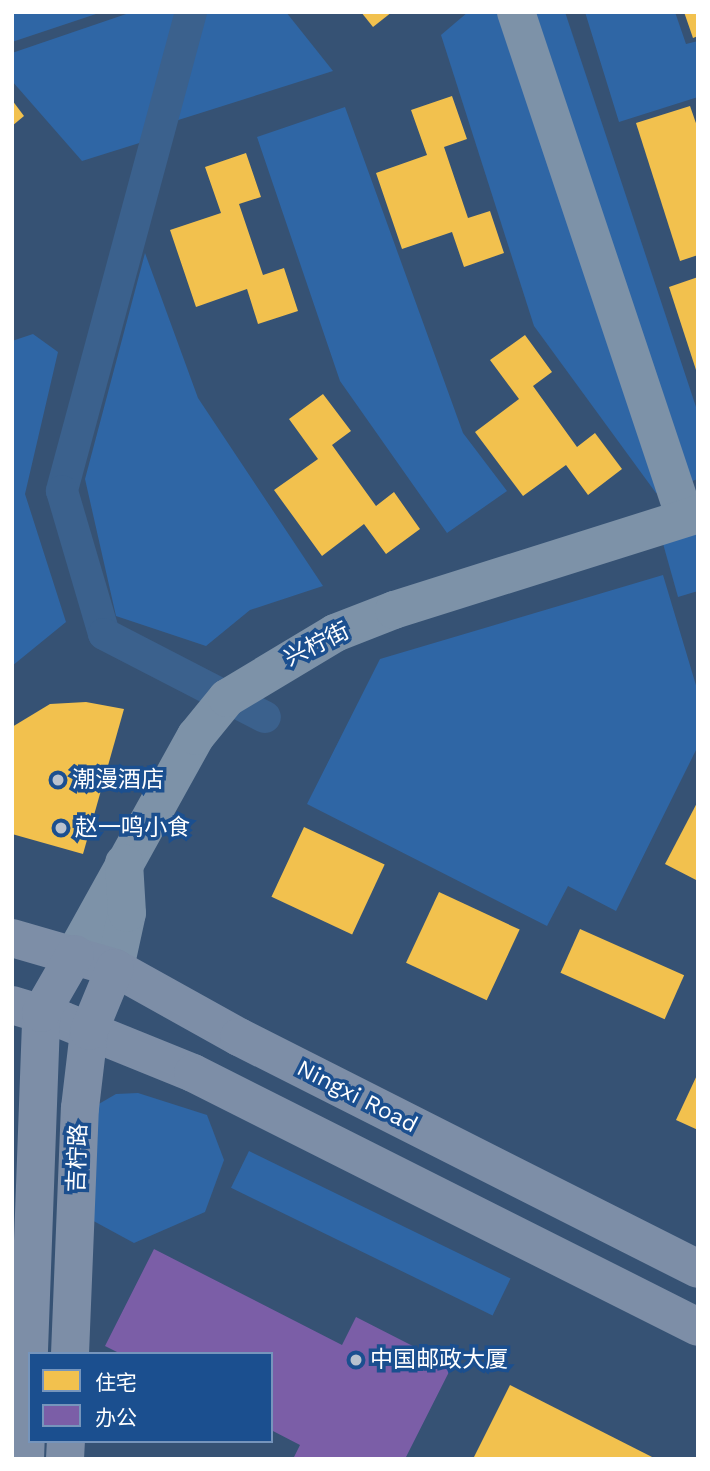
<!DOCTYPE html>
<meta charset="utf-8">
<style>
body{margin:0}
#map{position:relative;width:710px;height:1471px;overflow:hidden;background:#365274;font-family:"Work Sans","Noto Sans SC",sans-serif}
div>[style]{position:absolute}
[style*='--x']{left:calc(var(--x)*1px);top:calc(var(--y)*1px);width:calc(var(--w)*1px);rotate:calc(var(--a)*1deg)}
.green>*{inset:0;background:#2f66a5;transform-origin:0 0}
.homes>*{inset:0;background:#f2c14e;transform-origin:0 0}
.offices>*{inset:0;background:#7b5ea7}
.canal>*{height:32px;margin:-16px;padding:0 16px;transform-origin:16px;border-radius:16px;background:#3b618d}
.minor>*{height:38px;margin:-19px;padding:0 19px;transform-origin:19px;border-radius:19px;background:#7d92a8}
.major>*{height:38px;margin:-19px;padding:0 19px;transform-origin:19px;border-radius:19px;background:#7d8ea7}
.dots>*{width:19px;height:19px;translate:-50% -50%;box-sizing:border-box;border:4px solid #1b4f8f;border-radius:50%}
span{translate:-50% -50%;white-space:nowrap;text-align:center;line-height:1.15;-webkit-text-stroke:7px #1b4f8f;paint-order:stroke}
.street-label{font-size:23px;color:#fff}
.poi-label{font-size:23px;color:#fff}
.left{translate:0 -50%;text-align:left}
.frame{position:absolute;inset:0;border:14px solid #fff;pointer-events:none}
.legend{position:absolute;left:28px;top:1352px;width:245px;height:91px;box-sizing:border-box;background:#1b4f8f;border:2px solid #7695bc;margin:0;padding:9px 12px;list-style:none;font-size:21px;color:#fff}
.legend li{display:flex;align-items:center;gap:14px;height:35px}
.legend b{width:35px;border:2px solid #7695bc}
</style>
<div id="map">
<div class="green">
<div style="clip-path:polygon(12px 12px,102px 12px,12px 42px)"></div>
<div style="clip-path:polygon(132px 12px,180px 12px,149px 140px,82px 161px,12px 81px,12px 53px)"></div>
<div style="clip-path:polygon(204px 12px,286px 12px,333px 71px,172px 122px)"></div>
<div style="clip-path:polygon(468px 12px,565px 12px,698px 413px,698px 479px,656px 493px,534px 326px,441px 35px)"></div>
<div style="clip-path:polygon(585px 12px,675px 12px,686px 44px,698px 41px,698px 97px,619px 122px)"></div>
<div style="clip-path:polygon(345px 107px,463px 433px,507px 491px,447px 533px,340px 381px,257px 137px)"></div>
<div style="clip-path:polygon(145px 253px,198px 398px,323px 586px,250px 610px,206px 646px,116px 616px,85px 479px)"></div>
<div style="clip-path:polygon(33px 334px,58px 352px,25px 494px,66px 622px,12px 666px,12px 341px)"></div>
<div style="clip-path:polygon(698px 529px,698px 591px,678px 597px,662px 540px)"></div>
<div style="clip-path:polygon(663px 575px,698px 692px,698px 746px,616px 911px,568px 886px,547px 926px,307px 804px,380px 659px)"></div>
<div style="clip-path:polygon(138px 1093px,207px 1115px,224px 1160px,205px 1212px,134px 1243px,88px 1218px,97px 1105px,116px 1094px)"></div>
<div style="left:249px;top:1151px;width:291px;height:41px;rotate:26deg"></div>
</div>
<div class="homes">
<div style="clip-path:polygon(361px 12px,392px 12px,373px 27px)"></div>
<div style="clip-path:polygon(684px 12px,698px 12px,698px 36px,693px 38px)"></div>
<div style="clip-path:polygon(452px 96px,467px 139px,444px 147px,468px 218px,490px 211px,504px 253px,464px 267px,452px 232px,402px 249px,376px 173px,427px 155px,411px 110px)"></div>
<div style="clip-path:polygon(12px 100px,24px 116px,12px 126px)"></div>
<div style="clip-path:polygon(690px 106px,698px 129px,698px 255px,680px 261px,636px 123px)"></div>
<div style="clip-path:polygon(246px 153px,261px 197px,239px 204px,263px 275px,284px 268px,298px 311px,258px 324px,247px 289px,196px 307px,170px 230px,221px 213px,205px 167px)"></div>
<div style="clip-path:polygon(698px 277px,698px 373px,697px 373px,669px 287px)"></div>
<div style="clip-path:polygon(525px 335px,552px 372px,533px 386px,577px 447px,595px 433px,622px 469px,588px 495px,566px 465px,523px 496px,475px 432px,519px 399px,490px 360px)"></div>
<div style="clip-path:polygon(323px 394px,351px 431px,332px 445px,376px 506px,394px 492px,420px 529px,386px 554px,364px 524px,322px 556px,274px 490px,318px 459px,289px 419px)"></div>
<div style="clip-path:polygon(86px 702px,124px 709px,83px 854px,12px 834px,12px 727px,50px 704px)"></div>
<div style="clip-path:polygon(698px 801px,698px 881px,665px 864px)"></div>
<div style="left:304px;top:827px;width:89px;height:77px;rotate:25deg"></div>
<div style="left:439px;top:892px;width:89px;height:78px;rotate:25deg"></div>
<div style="left:580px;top:929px;width:114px;height:48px;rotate:24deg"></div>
<div style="clip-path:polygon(698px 1073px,698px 1130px,676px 1120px)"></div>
<div style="clip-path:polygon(510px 1385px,656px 1459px,473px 1459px)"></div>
</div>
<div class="offices">
<div style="clip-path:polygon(154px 1249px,342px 1345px,356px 1317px,452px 1366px,405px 1459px,293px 1459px,300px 1445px,271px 1430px,271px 1354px,121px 1354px,105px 1346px)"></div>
</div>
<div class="canal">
<div style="--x:191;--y:12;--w:496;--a:105.1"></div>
<div style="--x:62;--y:491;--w:149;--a:73.6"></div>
<div style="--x:104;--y:634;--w:181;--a:27.3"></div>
</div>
<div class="minor">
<div style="--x:516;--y:12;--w:533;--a:71.53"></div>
<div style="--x:75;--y:954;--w:249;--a:-61"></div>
<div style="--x:196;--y:736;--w:49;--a:-50.8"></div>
<div style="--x:227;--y:698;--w:126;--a:-31"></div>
<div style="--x:335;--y:633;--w:63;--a:-21.3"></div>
<div style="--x:394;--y:610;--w:319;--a:-17.5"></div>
<div style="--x:115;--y:968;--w:56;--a:-77.7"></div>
<div style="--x:127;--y:913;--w:50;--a:-93.4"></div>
</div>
<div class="major">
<div style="--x:12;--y:938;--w:107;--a:16.2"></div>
<div style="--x:115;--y:968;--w:142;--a:29.1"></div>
<div style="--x:239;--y:1037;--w:514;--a:26.81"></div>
<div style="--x:12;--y:1005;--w:52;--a:16.7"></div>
<div style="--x:62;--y:1020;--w:141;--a:22"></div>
<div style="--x:193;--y:1073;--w:565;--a:26.7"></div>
<div style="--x:70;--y:1354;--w:246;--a:-87.7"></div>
<div style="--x:80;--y:1108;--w:78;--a:-83.3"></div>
<div style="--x:89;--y:1031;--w:68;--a:-67.6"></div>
<div style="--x:25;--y:1459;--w:446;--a:-87.9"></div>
<div style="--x:41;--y:1013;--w:68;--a:-60"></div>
<div style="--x:65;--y:1459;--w:18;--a:-87"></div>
</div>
<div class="dots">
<div style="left:58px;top:780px;background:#b9c2ce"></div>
<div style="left:61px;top:828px;background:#b9c2ce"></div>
<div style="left:356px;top:1360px;background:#b9c2ce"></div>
</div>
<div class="street-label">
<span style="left:317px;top:645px;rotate:-26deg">兴柠街</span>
<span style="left:357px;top:1097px;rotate:27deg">Ningxi Road</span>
<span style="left:78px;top:1158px;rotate:-88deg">吉柠路</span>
</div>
<div class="poi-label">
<span class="left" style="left:72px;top:780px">潮漫酒店</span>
<span class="left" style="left:75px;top:828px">赵一鸣小食</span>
<span class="left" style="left:370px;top:1360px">中国邮政大厦</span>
</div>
<div class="frame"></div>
<ul class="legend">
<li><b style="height:19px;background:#f2c14e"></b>住宅</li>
<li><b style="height:19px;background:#7b5ea7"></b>办公</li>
</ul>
</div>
